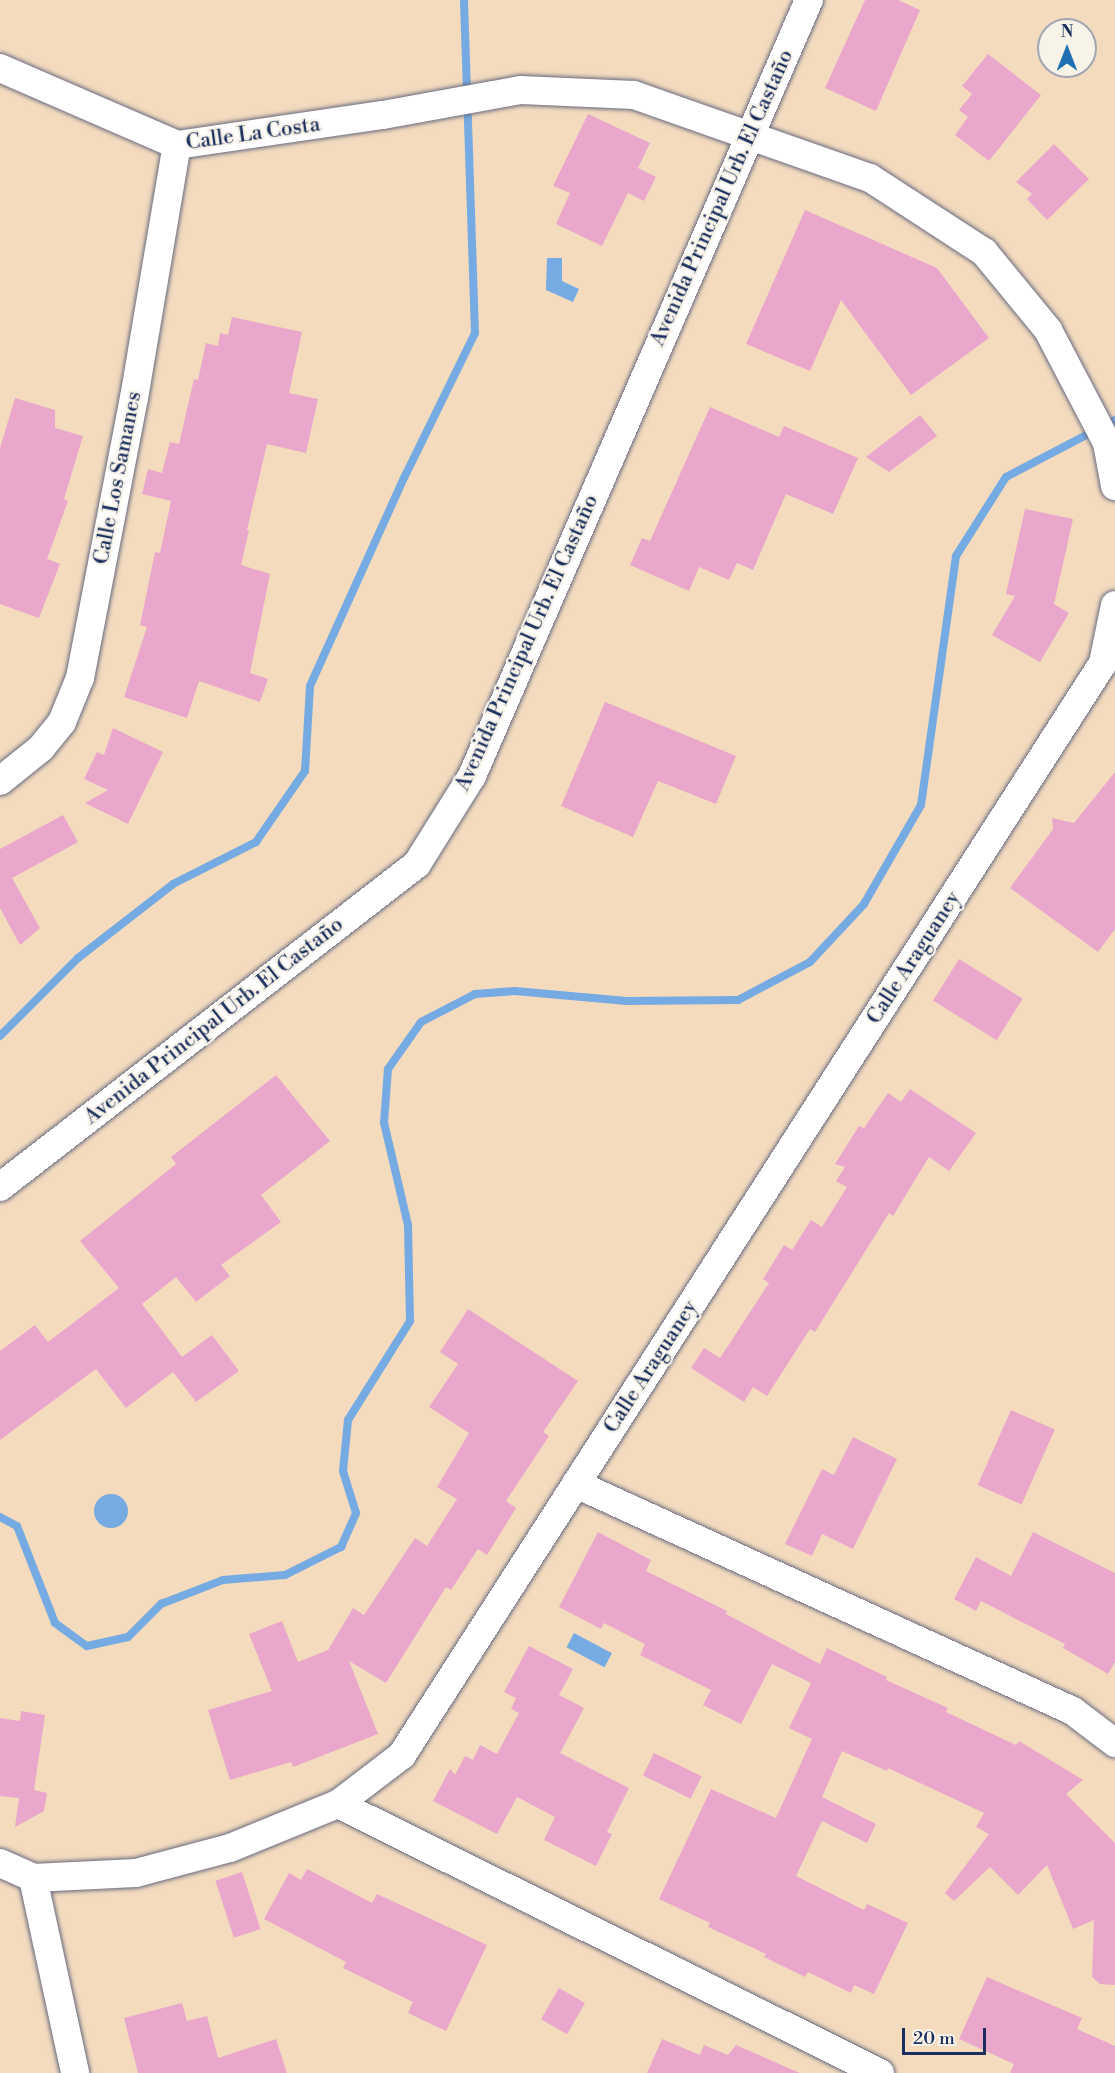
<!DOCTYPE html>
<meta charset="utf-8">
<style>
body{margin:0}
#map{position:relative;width:1115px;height:2073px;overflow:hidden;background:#f4dbbe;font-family:"Libre Bodoni",serif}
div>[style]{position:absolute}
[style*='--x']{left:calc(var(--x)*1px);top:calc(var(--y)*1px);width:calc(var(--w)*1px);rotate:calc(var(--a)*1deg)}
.water>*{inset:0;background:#75aae2;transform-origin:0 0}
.round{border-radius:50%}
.stream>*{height:8px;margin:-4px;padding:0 4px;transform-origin:4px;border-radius:4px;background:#75aae2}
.building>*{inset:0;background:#e9a8cb;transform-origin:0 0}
.roads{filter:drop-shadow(0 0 2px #676b80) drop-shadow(0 0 2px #676b80)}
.street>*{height:28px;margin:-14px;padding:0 14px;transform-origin:14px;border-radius:14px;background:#fff}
span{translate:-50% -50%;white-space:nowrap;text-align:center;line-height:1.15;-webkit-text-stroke:4.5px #f7f3e8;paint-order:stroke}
.street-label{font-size:21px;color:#1b2f5e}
.north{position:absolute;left:1037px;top:18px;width:60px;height:60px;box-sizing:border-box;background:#f7f3e8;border:2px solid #9fa5b1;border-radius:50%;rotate:0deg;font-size:16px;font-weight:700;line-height:24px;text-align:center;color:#1b2f5e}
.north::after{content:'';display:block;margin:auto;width:21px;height:27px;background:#1f6fb2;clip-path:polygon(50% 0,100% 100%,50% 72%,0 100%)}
.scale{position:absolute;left:902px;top:2028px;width:84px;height:27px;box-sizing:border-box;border:3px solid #1b2f5e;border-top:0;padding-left:8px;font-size:18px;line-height:21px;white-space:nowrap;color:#1b2f5e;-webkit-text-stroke:4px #f7f3e8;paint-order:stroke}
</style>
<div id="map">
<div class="water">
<div style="clip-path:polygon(547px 258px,562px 258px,562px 281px,579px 289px,573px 302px,546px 290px)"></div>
<div class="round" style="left:94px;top:1494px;width:34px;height:34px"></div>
<div style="left:574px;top:1633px;width:43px;height:16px;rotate:28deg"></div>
</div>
<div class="stream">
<div style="--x:0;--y:1036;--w:110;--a:-45"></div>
<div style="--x:78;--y:958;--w:120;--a:-37.9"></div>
<div style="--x:173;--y:884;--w:93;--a:-26.8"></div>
<div style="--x:256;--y:842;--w:86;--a:-55.4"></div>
<div style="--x:305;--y:771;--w:85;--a:-86.6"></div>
<div style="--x:310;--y:686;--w:228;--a:-65.7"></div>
<div style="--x:404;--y:478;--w:161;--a:-63.9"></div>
<div style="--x:475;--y:333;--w:333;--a:-91.9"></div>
<div style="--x:0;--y:1517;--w:19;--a:28"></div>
<div style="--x:17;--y:1526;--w:104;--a:68.6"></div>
<div style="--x:55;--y:1623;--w:39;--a:36"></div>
<div style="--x:87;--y:1646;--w:42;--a:-12.4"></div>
<div style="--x:128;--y:1637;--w:47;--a:-45"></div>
<div style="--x:161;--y:1604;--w:66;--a:-21.2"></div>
<div style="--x:223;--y:1580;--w:62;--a:-4.6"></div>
<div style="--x:285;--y:1575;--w:63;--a:-26.6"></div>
<div style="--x:341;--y:1547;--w:37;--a:-66"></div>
<div style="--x:356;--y:1513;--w:44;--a:-107.2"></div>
<div style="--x:343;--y:1471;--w:51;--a:-84.4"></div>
<div style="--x:348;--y:1420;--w:117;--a:-57.9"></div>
<div style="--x:410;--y:1321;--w:96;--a:-91.2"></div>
<div style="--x:408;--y:1225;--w:105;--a:-103.2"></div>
<div style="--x:384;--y:1123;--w:54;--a:-85.8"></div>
<div style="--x:388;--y:1069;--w:57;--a:-54.9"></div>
<div style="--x:421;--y:1022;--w:61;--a:-27.4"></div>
<div style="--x:475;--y:994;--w:40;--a:-4.3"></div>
<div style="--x:515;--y:991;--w:112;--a:5.1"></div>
<div style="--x:627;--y:1001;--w:111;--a:-0.5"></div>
<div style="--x:738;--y:1000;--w:81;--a:-27.8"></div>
<div style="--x:810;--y:962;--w:79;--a:-47"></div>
<div style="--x:864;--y:904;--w:114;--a:-60.1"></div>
<div style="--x:921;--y:805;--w:251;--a:-82"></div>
<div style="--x:956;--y:556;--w:93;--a:-57.7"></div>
<div style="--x:1006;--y:477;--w:123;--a:-27.6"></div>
</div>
<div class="building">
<div style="clip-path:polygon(865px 0,898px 0,920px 10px,876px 111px,825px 88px)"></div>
<div style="clip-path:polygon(988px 54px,1041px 95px,989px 161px,955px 135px,968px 117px,959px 110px,972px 94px,962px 86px)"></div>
<div style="clip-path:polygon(588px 114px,650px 143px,638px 168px,656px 177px,644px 201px,628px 193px,602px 246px,556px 224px,570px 193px,553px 186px)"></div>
<div style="clip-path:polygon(1054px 144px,1089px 179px,1047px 220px,1027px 199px,1032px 194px,1016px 182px)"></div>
<div style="clip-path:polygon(805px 210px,937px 268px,989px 338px,911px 395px,841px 300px,810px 371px,746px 344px)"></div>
<div style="clip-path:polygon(232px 317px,302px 332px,289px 393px,318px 399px,306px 453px,267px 444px,247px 530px,249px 530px,241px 565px,270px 574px,250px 673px,268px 679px,260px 702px,199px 681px,187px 718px,124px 697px,147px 627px,140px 625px,155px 552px,160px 553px,171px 501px,142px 494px,148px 469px,162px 473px,170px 442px,179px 444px,194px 379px,198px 380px,206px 343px,218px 346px,220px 333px,228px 335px)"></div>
<div style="clip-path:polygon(15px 398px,55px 410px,55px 428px,83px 436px,64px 499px,68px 501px,47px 559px,60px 564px,39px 618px,0 604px,0 448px)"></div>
<div style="clip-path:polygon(710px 407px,779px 437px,784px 426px,858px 458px,833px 514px,786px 494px,753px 570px,737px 563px,729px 580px,699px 567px,689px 591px,630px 565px,642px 538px,650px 541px)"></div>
<div style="clip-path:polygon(920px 415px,937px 436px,889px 472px,866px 457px)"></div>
<div style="clip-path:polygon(1025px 509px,1073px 519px,1054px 604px,1069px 613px,1040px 662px,992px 635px,1015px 596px,1006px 594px)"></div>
<div style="clip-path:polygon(605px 702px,736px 756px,716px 804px,658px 781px,633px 837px,561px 806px)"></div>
<div style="clip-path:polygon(113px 728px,163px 752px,128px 824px,85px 803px,108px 790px,84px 779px,97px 752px,104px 755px)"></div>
<div style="clip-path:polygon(1115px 772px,1115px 929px,1098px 952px,1010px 888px,1053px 829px,1052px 818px,1074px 823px)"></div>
<div style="clip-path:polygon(63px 815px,78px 842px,12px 878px,40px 928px,20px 945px,0 908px,0 849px)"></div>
<div style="left:959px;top:959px;width:75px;height:49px;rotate:32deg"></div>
<div style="clip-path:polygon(276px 1075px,330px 1141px,261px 1195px,281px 1222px,221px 1265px,230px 1276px,196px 1302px,176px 1277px,142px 1304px,182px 1357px,212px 1335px,239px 1371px,196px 1402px,173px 1372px,126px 1408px,96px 1369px,0 1440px,0 1351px,35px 1325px,48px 1342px,119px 1288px,80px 1241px,176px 1164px,171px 1157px)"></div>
<div style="clip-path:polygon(910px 1089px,976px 1133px,949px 1171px,929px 1157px,893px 1216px,889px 1213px,815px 1332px,810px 1329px,767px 1396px,753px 1387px,744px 1402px,691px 1368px,704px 1348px,720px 1358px,769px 1283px,763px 1279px,784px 1245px,792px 1250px,811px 1220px,822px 1227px,847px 1187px,836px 1181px,845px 1167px,835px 1164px,859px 1126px,864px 1128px,888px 1093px,901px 1102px)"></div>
<div style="clip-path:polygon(468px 1309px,578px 1381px,543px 1432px,549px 1436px,506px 1501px,516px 1508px,487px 1555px,478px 1549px,451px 1590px,446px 1587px,386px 1683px,349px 1661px,378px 1734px,293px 1767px,291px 1762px,230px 1780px,208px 1710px,272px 1691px,249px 1634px,282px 1621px,298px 1662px,328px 1650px,353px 1608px,364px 1615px,415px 1538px,427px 1546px,457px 1499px,437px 1487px,469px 1433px,429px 1407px,458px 1364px,440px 1352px)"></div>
<div style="left:1011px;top:1410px;width:48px;height:82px;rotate:24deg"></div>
<div style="clip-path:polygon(853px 1437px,897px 1459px,853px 1549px,822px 1534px,812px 1556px,785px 1544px,822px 1469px,834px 1475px)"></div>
<div style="clip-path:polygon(598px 1532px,651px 1560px,646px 1571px,727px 1611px,726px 1614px,820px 1664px,827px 1648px,887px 1677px,886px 1680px,948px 1708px,946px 1712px,1016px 1745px,1019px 1741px,1083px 1780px,1066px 1794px,1115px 1843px,1115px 1985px,1100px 1984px,1092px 1977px,1094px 1920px,1073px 1929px,1047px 1865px,1018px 1895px,990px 1867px,954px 1901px,945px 1893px,989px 1834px,976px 1827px,984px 1813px,888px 1768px,887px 1771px,842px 1751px,822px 1797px,876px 1824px,867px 1843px,822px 1821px,796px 1876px,864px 1910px,867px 1904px,908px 1923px,874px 1994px,854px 1985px,851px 1993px,808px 1972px,805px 1977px,764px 1957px,766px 1954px,708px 1927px,710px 1923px,659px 1899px,711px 1789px,776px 1818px,812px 1739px,789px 1728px,811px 1683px,772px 1664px,741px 1724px,703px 1705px,711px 1690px,640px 1655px,645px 1644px,604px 1623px,601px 1629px,559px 1607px)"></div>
<div style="clip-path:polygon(1033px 1532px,1115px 1573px,1115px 1662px,1108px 1674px,1063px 1648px,1065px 1644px,981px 1601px,976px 1611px,954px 1599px,976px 1557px,1011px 1576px)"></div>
<div style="clip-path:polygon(529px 1646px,573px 1669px,559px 1695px,584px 1708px,560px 1753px,629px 1788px,607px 1832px,612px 1834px,596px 1866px,544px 1840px,555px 1817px,517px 1797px,497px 1834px,433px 1801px,450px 1769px,455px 1775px,465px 1756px,473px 1760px,480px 1745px,497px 1754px,519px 1713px,511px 1709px,516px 1698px,504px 1692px)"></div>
<div style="clip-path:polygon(21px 1711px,45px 1715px,34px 1790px,47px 1793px,44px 1811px,15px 1827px,19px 1798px,0 1796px,0 1718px,20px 1721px)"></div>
<div style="left:654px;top:1753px;width:53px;height:25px;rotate:26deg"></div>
<div style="clip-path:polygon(307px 1869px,372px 1903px,377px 1894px,487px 1945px,446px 2031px,408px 2013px,413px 2002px,343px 1968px,346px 1962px,264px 1919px,289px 1873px,301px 1880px)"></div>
<div style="left:242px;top:1872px;width:60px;height:28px;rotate:72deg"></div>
<div style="clip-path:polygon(987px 1977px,1082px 2018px,1077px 2029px,1115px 2046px,1115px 2073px,1010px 2073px,1014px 2064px,959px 2039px)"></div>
<div style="left:559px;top:1988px;width:30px;height:36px;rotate:30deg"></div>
<div style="clip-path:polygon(182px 2003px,187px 2021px,207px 2016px,218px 2058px,276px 2039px,287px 2073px,138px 2073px,124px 2018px)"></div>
<div style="clip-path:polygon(662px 2039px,700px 2055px,704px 2045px,728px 2055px,736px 2045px,800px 2073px,647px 2073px)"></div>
</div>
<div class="roads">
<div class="street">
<div style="--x:0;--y:68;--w:193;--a:23.5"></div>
<div style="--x:177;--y:145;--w:208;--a:-8.3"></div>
<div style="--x:383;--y:115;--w:140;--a:-10.3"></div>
<div style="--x:521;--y:90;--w:113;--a:2.5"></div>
<div style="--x:634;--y:95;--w:250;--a:19.4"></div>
<div style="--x:870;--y:178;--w:136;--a:33"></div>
<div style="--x:984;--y:252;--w:101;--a:50.6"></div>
<div style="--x:1048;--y:330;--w:127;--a:62.4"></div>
<div style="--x:1107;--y:443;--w:44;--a:79.5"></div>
<div style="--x:0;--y:781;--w:53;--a:-38.8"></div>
<div style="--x:41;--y:748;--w:33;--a:-51"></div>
<div style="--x:62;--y:722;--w:48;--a:-67.8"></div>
<div style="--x:80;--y:678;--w:285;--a:-79.1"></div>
<div style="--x:134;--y:398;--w:257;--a:-80.4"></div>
<div style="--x:0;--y:1187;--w:527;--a:-37.76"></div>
<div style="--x:417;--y:864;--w:104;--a:-58"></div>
<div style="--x:472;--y:776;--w:846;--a:-66.53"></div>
<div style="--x:576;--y:1484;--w:546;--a:24.55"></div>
<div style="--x:1073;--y:1711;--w:53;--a:37.3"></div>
<div style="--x:338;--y:1804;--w:605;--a:26.4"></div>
<div style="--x:0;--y:1863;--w:36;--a:24"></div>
<div style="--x:33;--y:1878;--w:103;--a:-2.8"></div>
<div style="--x:136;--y:1873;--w:97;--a:-14.9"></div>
<div style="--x:230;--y:1848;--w:117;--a:-22.2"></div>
<div style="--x:338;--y:1804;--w:81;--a:-37.4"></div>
<div style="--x:402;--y:1755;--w:1298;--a:-57.3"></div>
<div style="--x:1103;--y:663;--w:59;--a:-78.3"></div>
<div style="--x:33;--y:1878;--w:199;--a:77.8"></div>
</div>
</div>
<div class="street-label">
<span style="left:253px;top:134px;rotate:-8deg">Calle La Costa</span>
<span style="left:722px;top:198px;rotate:-66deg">Avenida Principal Urb. El Castaño</span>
<span style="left:118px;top:478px;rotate:-79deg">Calle Los Samanes</span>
<span style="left:527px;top:643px;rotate:-66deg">Avenida Principal Urb. El Castaño</span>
<span style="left:914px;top:958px;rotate:-57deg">Calle Araguaney</span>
<span style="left:214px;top:1021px;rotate:-38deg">Avenida Principal Urb. El Castaño</span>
<span style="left:651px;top:1367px;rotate:-57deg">Calle Araguaney</span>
</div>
<div class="north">N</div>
<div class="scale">20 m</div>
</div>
